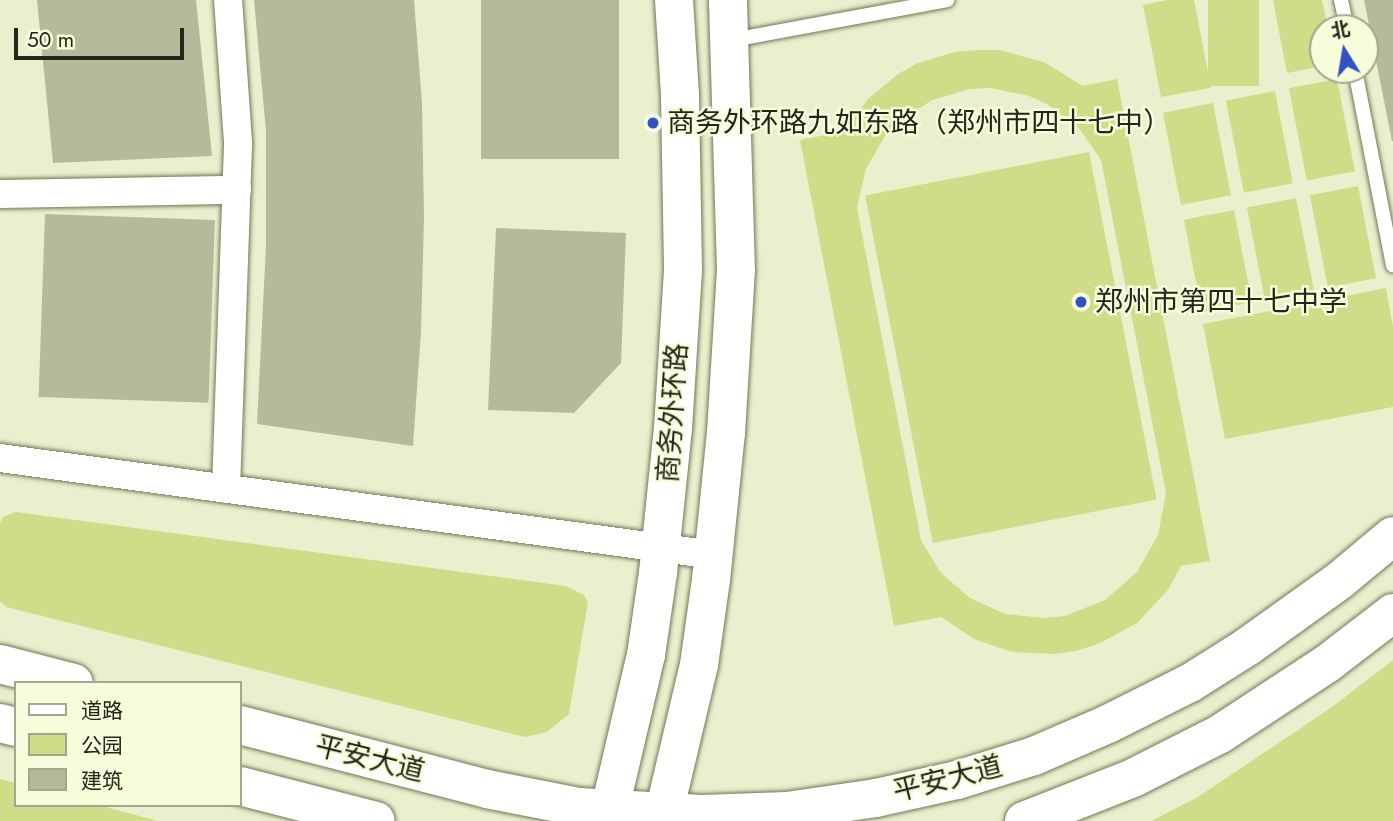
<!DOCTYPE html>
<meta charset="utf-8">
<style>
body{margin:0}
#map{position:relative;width:1393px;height:821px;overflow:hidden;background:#eaf0cd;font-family:Jost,"Noto Sans SC",sans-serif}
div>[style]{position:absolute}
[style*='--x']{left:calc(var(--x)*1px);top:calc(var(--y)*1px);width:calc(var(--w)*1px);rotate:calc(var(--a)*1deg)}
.green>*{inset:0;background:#d0dc88;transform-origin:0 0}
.building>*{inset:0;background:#b5bb9a;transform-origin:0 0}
.roads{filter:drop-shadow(0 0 2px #717758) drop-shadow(0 0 2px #717758)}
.lane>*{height:14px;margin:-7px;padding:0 7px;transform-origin:7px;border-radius:7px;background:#fff}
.street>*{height:28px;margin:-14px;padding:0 14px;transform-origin:14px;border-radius:14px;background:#fff}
.secondary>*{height:38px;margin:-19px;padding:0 19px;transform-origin:19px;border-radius:19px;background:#fff}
.dots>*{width:19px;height:19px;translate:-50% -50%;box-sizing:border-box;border:4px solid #f7fdda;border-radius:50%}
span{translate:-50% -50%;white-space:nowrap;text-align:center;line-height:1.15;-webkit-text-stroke:5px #f7fdda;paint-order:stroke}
.poi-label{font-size:28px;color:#232619}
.left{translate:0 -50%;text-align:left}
.street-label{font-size:28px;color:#232619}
.legend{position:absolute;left:14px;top:681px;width:228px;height:126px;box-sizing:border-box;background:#f7fdda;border:2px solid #a2a78d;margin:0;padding:9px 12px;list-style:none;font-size:21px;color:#232619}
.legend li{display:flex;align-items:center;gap:14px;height:35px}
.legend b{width:35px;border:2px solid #a2a78d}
.north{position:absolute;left:1309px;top:14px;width:70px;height:70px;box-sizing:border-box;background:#f7fdda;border:2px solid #a2a78d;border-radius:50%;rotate:349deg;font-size:19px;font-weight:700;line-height:28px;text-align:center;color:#232619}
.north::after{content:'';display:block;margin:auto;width:24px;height:32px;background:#3052c2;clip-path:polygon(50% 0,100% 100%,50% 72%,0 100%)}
.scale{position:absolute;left:14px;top:28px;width:170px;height:32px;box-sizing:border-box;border:4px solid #232619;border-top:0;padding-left:9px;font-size:21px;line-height:24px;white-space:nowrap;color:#232619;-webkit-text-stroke:5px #f7fdda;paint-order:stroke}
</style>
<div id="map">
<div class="green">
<div style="clip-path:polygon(1167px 0,1194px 0,1211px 88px,1161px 97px,1143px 5px)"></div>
<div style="left:1208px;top:0;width:51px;height:86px"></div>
<div style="clip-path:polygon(1273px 0,1322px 0,1328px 28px,1323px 28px,1323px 66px,1287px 73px)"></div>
<div style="clip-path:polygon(evenodd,977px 50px,999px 50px,1044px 62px,1083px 86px,1117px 79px,1210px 561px,1181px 566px,1168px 590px,1137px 623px,1098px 644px,1076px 651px,1054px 654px,1012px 652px,974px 639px,941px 617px,894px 626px,800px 140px,845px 131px,868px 99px,898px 74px,916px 64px,954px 52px,977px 50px,990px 88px,1029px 96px,1047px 104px,1079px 128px,1101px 160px,1166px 493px,1158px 535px,1137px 572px,1105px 600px,1065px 616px,1044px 618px,1005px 614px,970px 598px,941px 573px,921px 540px,857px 208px,866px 169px,885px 136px,899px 122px,932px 100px,970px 89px,990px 88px)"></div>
<div style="left:1337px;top:79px;width:94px;height:49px;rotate:79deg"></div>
<div style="left:1275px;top:91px;width:94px;height:50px;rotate:79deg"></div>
<div style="left:1213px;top:103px;width:94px;height:51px;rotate:79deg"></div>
<div style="left:1089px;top:152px;width:354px;height:228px;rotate:79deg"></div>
<div style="left:1358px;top:186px;width:94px;height:49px;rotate:79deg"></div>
<div style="left:1296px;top:198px;width:94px;height:50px;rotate:79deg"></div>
<div style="left:1234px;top:210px;width:94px;height:51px;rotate:79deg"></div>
<div style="clip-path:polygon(1386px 288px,1393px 327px,1393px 407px,1225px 439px,1203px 324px)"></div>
<div style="clip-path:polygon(16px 512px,566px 586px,584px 595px,588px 602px,569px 714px,547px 732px,525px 737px,6px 607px,0 601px,0 523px,3px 517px)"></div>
<div style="clip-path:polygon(1393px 660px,1393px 821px,1151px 821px,1198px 797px,1332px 707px)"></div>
<div style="clip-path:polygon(0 779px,16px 783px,16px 805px,99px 805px,158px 821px,0 821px)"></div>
</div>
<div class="building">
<div style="clip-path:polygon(37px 0,196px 0,212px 156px,53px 163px)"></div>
<div style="clip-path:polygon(254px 0,414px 0,422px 103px,424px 217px,421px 331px,413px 446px,257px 424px,266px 245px,266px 131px)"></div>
<div style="left:481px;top:0;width:138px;height:159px"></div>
<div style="clip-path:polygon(1364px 0,1393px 0,1393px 141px,1392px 141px)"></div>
<div style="left:45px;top:214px;width:170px;height:183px;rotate:2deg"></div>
<div style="clip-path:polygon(496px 228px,626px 233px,621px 363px,574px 413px,488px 410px)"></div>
</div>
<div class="roads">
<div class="lane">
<div style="--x:1341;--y:0;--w:29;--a:78"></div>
<div style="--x:732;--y:40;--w:219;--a:-10.5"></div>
<div style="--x:1355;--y:70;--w:199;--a:79"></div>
</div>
<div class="street">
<div style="--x:0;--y:194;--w:237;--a:-1"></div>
<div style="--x:0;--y:458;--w:721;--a:7.74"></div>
<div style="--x:226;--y:489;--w:347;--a:-88"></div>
<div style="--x:238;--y:142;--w:142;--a:-94"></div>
</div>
<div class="secondary">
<div style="--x:0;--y:664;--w:76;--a:14.4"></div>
<div style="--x:0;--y:723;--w:16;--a:14"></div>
<div style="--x:240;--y:725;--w:255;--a:14.5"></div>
<div style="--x:487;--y:789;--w:94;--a:11.1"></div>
<div style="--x:579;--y:807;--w:123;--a:3.3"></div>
<div style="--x:702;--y:814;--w:85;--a:-2"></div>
<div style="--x:787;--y:811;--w:90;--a:-8.3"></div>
<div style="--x:876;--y:798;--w:83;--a:-12.5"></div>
<div style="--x:957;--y:780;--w:81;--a:-17.3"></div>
<div style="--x:1034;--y:756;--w:81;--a:-23.4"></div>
<div style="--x:1108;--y:724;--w:92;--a:-26.6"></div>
<div style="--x:1190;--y:683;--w:67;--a:-32.3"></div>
<div style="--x:1247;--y:647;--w:113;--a:-35.7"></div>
<div style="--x:1339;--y:581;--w:70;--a:-39.8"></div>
<div style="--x:240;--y:786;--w:140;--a:14.4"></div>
<div style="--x:607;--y:821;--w:171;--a:-76.8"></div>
<div style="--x:646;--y:655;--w:83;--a:-81.7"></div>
<div style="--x:658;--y:573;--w:145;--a:-84.1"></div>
<div style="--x:673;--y:429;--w:160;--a:-86.4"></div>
<div style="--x:683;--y:269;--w:174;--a:-91"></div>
<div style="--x:680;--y:95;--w:95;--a:-93.6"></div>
<div style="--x:662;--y:821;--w:160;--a:-76.7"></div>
<div style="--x:699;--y:665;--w:86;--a:-82"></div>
<div style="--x:711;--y:580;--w:148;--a:-84.2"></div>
<div style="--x:726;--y:433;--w:162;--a:-86.5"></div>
<div style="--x:736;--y:271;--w:271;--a:-91.7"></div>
<div style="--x:1024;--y:821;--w:117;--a:-21.5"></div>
<div style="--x:1133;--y:778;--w:97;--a:-26.8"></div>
<div style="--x:1220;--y:734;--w:129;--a:-33.3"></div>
<div style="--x:1328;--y:663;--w:82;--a:-37.6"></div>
</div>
</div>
<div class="dots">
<div style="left:653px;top:123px;background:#3052c2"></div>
<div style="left:1081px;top:302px;background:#3052c2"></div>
</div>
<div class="poi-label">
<span class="left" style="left:667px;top:123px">商务外环路九如东路（郑州市四十七中）</span>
<span class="left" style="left:1095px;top:302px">郑州市第四十七中学</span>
</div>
<div class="street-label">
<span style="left:673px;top:413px;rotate:-86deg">商务外环路</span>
<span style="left:370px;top:759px;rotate:14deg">平安大道</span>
<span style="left:948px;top:779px;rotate:-14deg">平安大道</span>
</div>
<ul class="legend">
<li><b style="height:9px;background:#fff"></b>道路</li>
<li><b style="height:19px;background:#d0dc88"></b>公园</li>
<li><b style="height:19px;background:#b5bb9a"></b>建筑</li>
</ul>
<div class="north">北</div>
<div class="scale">50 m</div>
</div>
